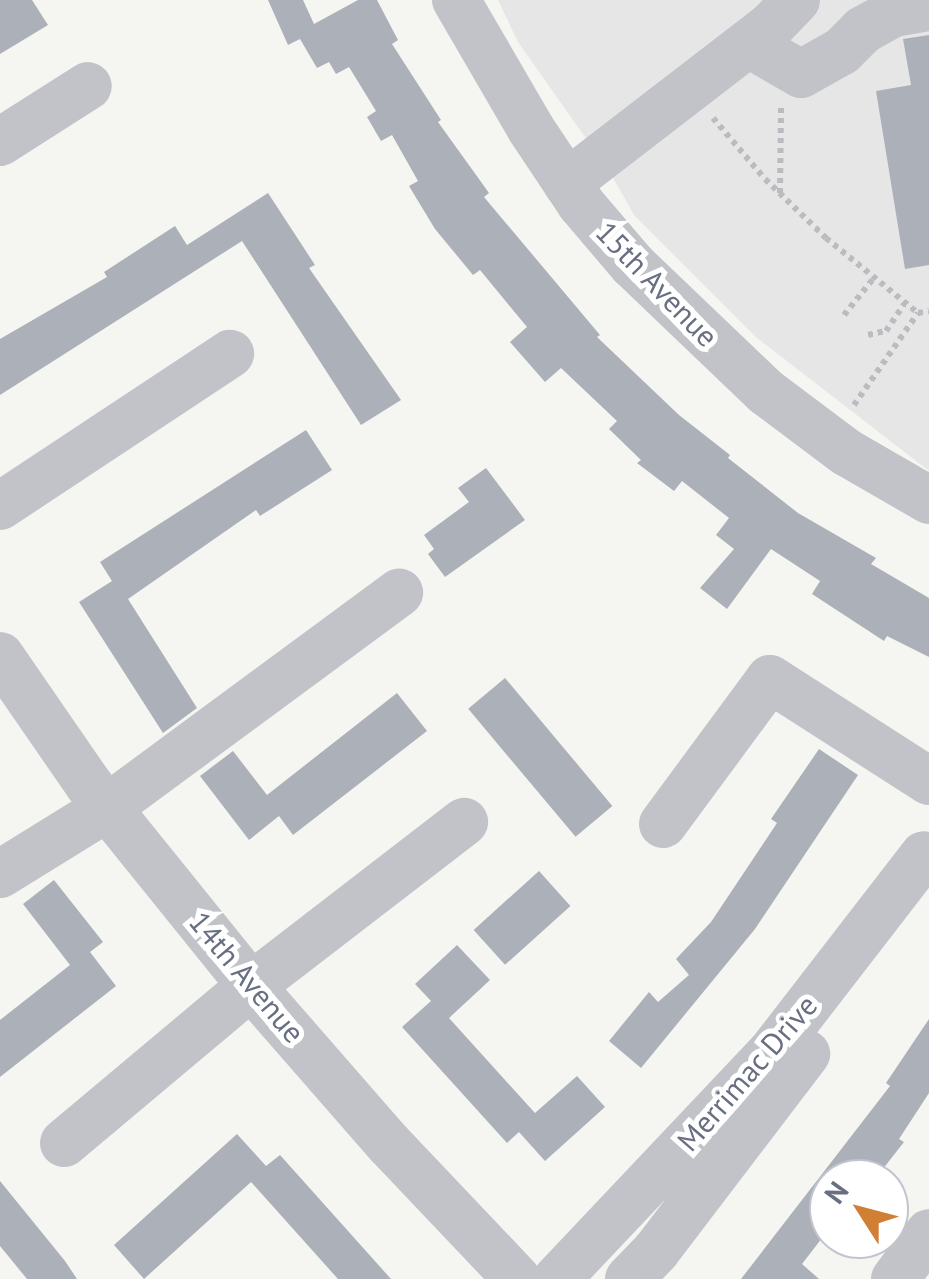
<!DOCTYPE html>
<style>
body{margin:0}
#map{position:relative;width:929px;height:1279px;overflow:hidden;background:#f5f5f2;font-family:"PT Sans",sans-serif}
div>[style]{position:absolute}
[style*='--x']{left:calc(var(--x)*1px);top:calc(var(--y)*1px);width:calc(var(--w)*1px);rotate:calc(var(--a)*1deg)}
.built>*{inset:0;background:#e6e6e6}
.building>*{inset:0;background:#acb0b8;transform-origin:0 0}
.path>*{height:6px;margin-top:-3px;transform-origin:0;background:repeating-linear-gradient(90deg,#bbbcbf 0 5px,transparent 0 10px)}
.minor>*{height:48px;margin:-24px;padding:0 24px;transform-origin:24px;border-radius:24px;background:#c1c3c8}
span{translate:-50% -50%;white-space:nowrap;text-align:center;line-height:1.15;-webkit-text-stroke:10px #fff;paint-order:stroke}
.street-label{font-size:30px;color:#676f81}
.north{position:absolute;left:809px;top:1159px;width:100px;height:100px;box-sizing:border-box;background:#fff;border:2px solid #c2c5cd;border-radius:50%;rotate:306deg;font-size:28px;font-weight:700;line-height:40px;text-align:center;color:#676f81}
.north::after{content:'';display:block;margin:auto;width:35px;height:45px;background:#d27f36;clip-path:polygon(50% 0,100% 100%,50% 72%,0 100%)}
</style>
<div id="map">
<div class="built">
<div style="clip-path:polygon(498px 0,929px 0,929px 471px,756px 337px,634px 215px,611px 174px,518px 42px)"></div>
</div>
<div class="building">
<div style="clip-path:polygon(0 0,32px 0,48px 25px,0 54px)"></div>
<div style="clip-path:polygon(268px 0,303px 0,314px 24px,358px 0,377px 0,398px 40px,392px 44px,441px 120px,438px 122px,489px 193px,484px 197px,600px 335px,597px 337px,679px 415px,730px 455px,728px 458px,798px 513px,876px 558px,871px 564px,929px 598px,929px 657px,887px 636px,884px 641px,812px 594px,820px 581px,771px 549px,727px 609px,700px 588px,734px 549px,716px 535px,729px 518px,682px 481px,674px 491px,637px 463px,641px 460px,609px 429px,617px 421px,561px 368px,545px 382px,510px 342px,527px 327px,480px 270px,473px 275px,435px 229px,409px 186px,418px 181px,392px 135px,381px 141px,367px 117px,376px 111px,349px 67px,336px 74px,329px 62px,317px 68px,300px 39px,288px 45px)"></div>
<div style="clip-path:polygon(929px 35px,929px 265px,905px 269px,876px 91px,911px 85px,903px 39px)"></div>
<div style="clip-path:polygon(268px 193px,315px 265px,309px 268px,401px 400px,361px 425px,242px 241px,0 395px,0 339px,107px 277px,104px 272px,175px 226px,187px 245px)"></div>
<div style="clip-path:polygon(306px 430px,332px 470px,260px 516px,256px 510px,128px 599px,197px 708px,163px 733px,79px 602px,112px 581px,100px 562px)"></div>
<div style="clip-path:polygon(486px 468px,525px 520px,445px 577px,428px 554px,434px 549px,424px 535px,469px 502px,458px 488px)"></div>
<div style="left:505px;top:678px;width:167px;height:48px;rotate:50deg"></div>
<div style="clip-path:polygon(397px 693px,427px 731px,293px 835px,279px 816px,249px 840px,200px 776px,233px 751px,267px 795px)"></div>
<div style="clip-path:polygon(819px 749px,858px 775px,755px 929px,641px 1068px,609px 1041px,649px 992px,658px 1002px,689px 975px,676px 959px,711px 922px,777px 823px,771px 819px)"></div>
<div style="left:539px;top:871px;width:47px;height:88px;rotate:48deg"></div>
<div style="clip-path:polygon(54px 880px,103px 942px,90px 952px,116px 986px,0 1077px,0 1020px,70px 965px,23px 904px)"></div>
<div style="clip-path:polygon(457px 945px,490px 980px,449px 1018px,535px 1113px,577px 1076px,605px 1107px,545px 1161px,519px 1132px,507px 1143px,402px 1027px,431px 1001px,415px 984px)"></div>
<div style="clip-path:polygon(929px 1019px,929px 1093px,899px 1139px,904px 1142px,875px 1179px,829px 1179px,829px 1229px,802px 1264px,819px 1279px,741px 1279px,890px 1086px,886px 1083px)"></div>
<div style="clip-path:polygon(237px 1134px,266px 1166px,280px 1155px,391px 1279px,338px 1279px,251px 1182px,144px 1279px,114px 1245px)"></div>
<div style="clip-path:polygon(0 1181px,65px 1261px,77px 1279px,27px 1279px,0 1246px)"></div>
</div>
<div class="path">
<div style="--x:713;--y:118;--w:80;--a:49.6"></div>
<div style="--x:765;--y:179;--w:85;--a:44"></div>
<div style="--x:826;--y:238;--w:119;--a:39.2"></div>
<div style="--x:780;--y:193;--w:88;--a:-89.3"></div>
<div style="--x:844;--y:315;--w:46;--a:-51.1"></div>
<div style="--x:868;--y:335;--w:18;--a:-13"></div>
<div style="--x:886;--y:331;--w:32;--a:-56"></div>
<div style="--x:854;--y:405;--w:112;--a:-55.2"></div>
<div style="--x:918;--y:313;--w:11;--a:-10"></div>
</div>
<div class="minor">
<div style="--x:456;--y:0;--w:149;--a:59.8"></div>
<div style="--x:531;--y:129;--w:90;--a:56.3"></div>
<div style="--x:581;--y:204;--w:80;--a:49.6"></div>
<div style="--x:633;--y:265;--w:184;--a:43.7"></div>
<div style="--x:766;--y:392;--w:100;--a:36.9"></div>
<div style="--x:846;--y:452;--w:96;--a:30"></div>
<div style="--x:749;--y:44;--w:60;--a:30"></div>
<div style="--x:801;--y:74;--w:47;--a:-29.3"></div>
<div style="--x:842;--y:51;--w:30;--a:-45"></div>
<div style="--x:863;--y:30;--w:35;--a:-29"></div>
<div style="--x:894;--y:13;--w:36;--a:-10"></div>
<div style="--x:0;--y:142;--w:104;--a:-32.5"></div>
<div style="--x:567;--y:183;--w:257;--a:-37.6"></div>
<div style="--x:771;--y:26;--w:36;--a:-46"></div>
<div style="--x:0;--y:506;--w:276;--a:-33.5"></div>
<div style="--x:0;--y:656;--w:157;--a:55.4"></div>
<div style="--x:89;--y:785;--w:258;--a:51.1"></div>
<div style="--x:251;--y:986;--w:210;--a:48.9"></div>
<div style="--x:389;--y:1144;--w:186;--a:46.5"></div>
<div style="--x:663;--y:824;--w:180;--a:-53.6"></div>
<div style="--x:770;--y:679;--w:189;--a:32.7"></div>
<div style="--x:0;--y:874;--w:126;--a:-31.7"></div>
<div style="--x:107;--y:808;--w:363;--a:-36.4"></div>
<div style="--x:64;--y:1143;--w:244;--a:-40"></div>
<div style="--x:251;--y:986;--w:269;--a:-37.6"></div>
<div style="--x:557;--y:1279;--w:311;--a:-46.6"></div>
<div style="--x:771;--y:1053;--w:250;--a:-52.3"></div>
<div style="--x:629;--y:1279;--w:39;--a:-46"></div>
<div style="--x:656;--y:1251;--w:248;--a:-52.7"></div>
<div style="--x:895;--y:1279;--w:57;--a:-53.5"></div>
</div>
<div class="street-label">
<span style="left:657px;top:284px;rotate:46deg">15th Avenue</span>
<span style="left:247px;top:977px;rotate:50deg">14th Avenue</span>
<span style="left:747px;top:1073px;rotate:-49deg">Merrimac Drive</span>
</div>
<div class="north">N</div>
</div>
